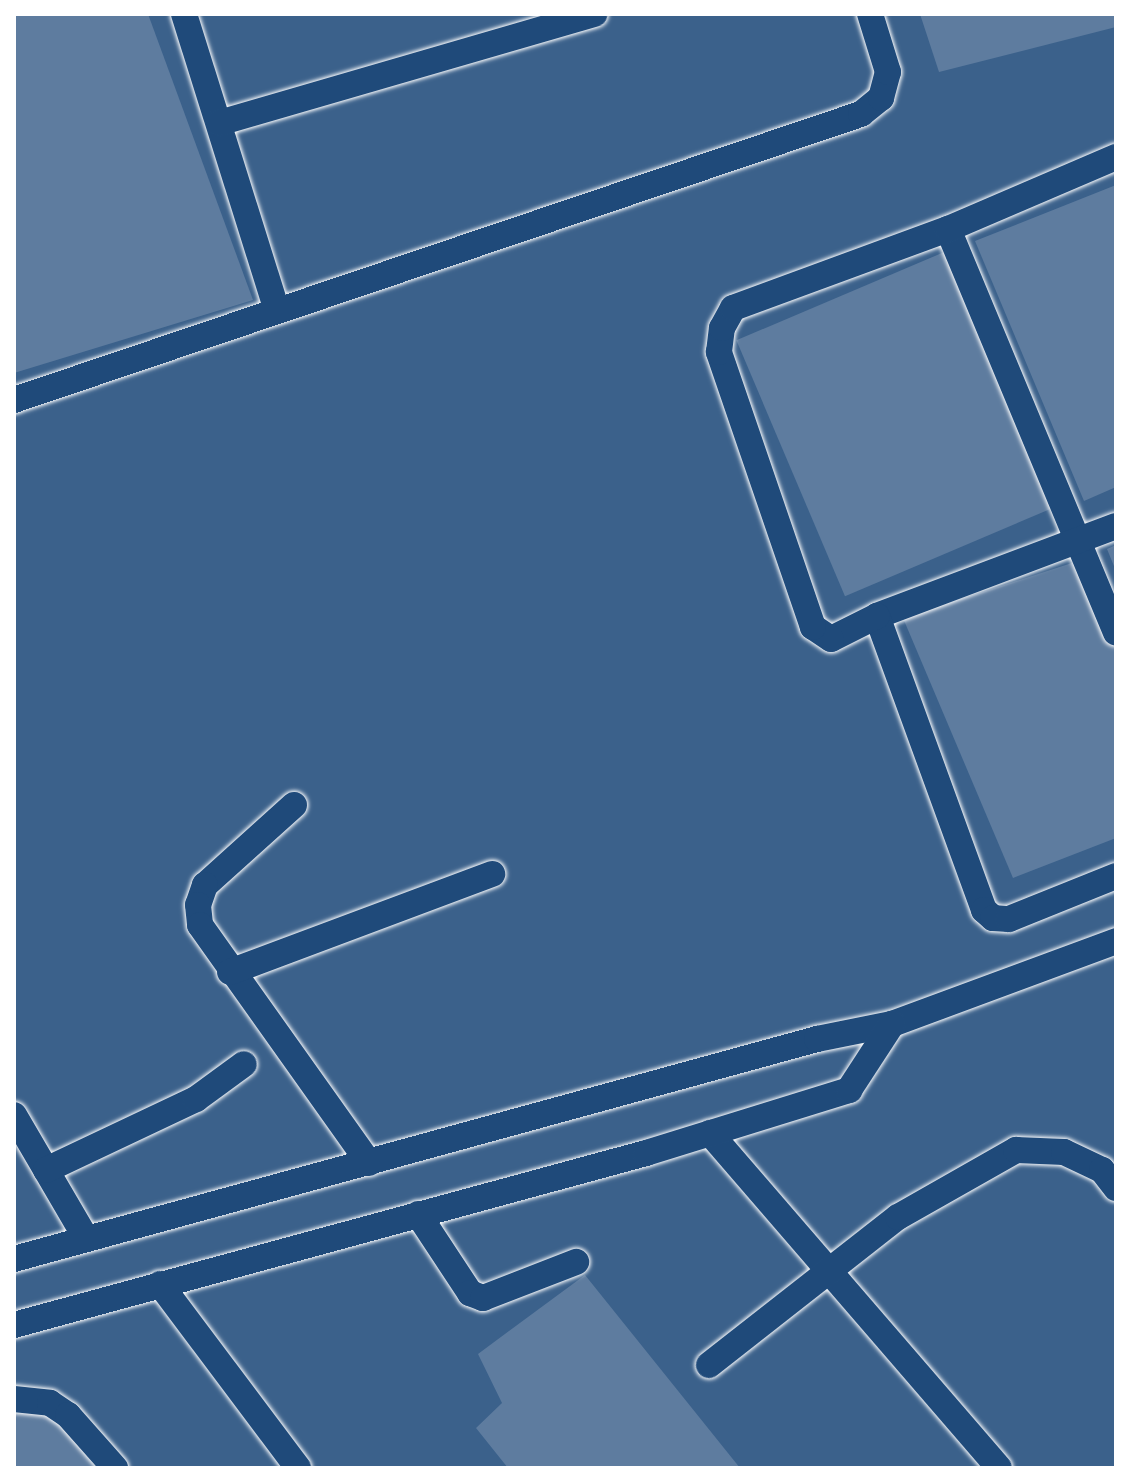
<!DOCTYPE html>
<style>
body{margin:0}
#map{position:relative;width:1130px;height:1482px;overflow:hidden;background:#2c5582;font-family:"Patrick Hand",sans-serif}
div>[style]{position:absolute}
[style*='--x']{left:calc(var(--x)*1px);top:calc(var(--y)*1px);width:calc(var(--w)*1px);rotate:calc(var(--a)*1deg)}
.built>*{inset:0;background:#3b618b;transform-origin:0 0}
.building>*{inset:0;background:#5e7c9f;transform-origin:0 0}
.roads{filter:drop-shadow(0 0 2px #fff) drop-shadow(0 0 2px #fff)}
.minor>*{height:26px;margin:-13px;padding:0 13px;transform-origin:13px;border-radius:13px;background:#1f4a7a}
span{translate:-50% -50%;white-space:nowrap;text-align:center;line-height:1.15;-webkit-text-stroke:6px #1f4a7a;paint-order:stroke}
.frame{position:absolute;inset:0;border:16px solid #fff;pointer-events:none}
</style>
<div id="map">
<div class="built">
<div style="left:14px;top:14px;width:1102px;height:1454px"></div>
</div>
<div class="building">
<div style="clip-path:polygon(14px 14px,148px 14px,253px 300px,14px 373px)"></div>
<div style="clip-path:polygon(920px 14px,1116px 14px,1116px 27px,939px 72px)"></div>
<div style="clip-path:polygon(1116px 185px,1116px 487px,1084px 501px,975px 241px)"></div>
<div style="left:949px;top:250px;width:278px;height:231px;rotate:67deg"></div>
<div style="clip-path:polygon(1116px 545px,1116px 571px,1107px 549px)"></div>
<div style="clip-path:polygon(1084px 559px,1116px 637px,1116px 838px,1013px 878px,903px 618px)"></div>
<div style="clip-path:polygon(585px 1275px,740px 1468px,508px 1468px,476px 1428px,502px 1403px,478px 1354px)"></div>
<div style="clip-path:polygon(14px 1405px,48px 1408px,96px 1468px,14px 1468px)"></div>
</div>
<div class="roads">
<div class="minor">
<div style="--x:184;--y:14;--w:311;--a:72.6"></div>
<div style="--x:219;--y:123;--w:391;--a:-16.2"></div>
<div style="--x:948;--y:229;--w:437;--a:67.4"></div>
<div style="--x:14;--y:400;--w:894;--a:-18.66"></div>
<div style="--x:861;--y:114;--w:26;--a:-39"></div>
<div style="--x:881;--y:98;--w:27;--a:-75"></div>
<div style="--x:888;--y:72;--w:61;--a:-107.2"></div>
<div style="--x:1116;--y:526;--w:255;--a:159.4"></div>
<div style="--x:877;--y:616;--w:313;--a:70"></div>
<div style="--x:984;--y:910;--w:12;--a:42"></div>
<div style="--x:993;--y:918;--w:16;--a:4"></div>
<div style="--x:1009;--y:919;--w:115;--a:-21.9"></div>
<div style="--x:877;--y:616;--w:51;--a:153.4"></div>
<div style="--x:831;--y:639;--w:22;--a:-146"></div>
<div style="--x:813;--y:627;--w:291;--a:-108.9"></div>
<div style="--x:719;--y:352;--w:24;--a:-83"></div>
<div style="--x:722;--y:328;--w:23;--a:-61"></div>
<div style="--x:733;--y:308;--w:229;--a:-20.2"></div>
<div style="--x:948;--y:229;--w:183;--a:-23.2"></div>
<div style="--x:294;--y:805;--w:120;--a:138"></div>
<div style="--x:205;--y:885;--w:21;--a:109"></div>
<div style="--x:198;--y:905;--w:20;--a:84"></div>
<div style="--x:200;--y:925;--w:292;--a:54.6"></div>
<div style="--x:230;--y:972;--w:280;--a:-20.5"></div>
<div style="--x:14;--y:1115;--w:143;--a:59.7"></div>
<div style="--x:710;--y:1133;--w:442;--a:49.2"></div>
<div style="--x:46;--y:1170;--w:166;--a:-25.3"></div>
<div style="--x:196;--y:1099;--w:59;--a:-36.1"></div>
<div style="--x:418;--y:1214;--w:95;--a:56.6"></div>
<div style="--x:470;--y:1293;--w:14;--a:21"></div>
<div style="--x:483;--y:1298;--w:100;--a:-21.2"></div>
<div style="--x:14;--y:1259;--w:833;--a:-15.32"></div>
<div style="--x:817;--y:1039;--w:76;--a:-11.3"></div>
<div style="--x:892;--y:1024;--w:239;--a:-20.3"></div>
<div style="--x:160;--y:1284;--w:230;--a:53.1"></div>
<div style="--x:14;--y:1325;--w:655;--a:-15.22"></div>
<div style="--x:646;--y:1153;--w:213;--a:-17.2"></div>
<div style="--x:849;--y:1090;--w:79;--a:-56.9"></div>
<div style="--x:709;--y:1365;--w:240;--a:-38.1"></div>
<div style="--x:898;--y:1217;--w:136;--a:-29.6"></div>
<div style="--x:1016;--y:1150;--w:48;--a:2.4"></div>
<div style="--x:1064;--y:1152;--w:42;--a:25.3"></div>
<div style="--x:1102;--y:1170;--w:23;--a:52"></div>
<div style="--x:14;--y:1399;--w:36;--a:6"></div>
<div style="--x:50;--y:1403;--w:22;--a:34"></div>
<div style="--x:68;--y:1415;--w:71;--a:48.4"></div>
</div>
</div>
<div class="frame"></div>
</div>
